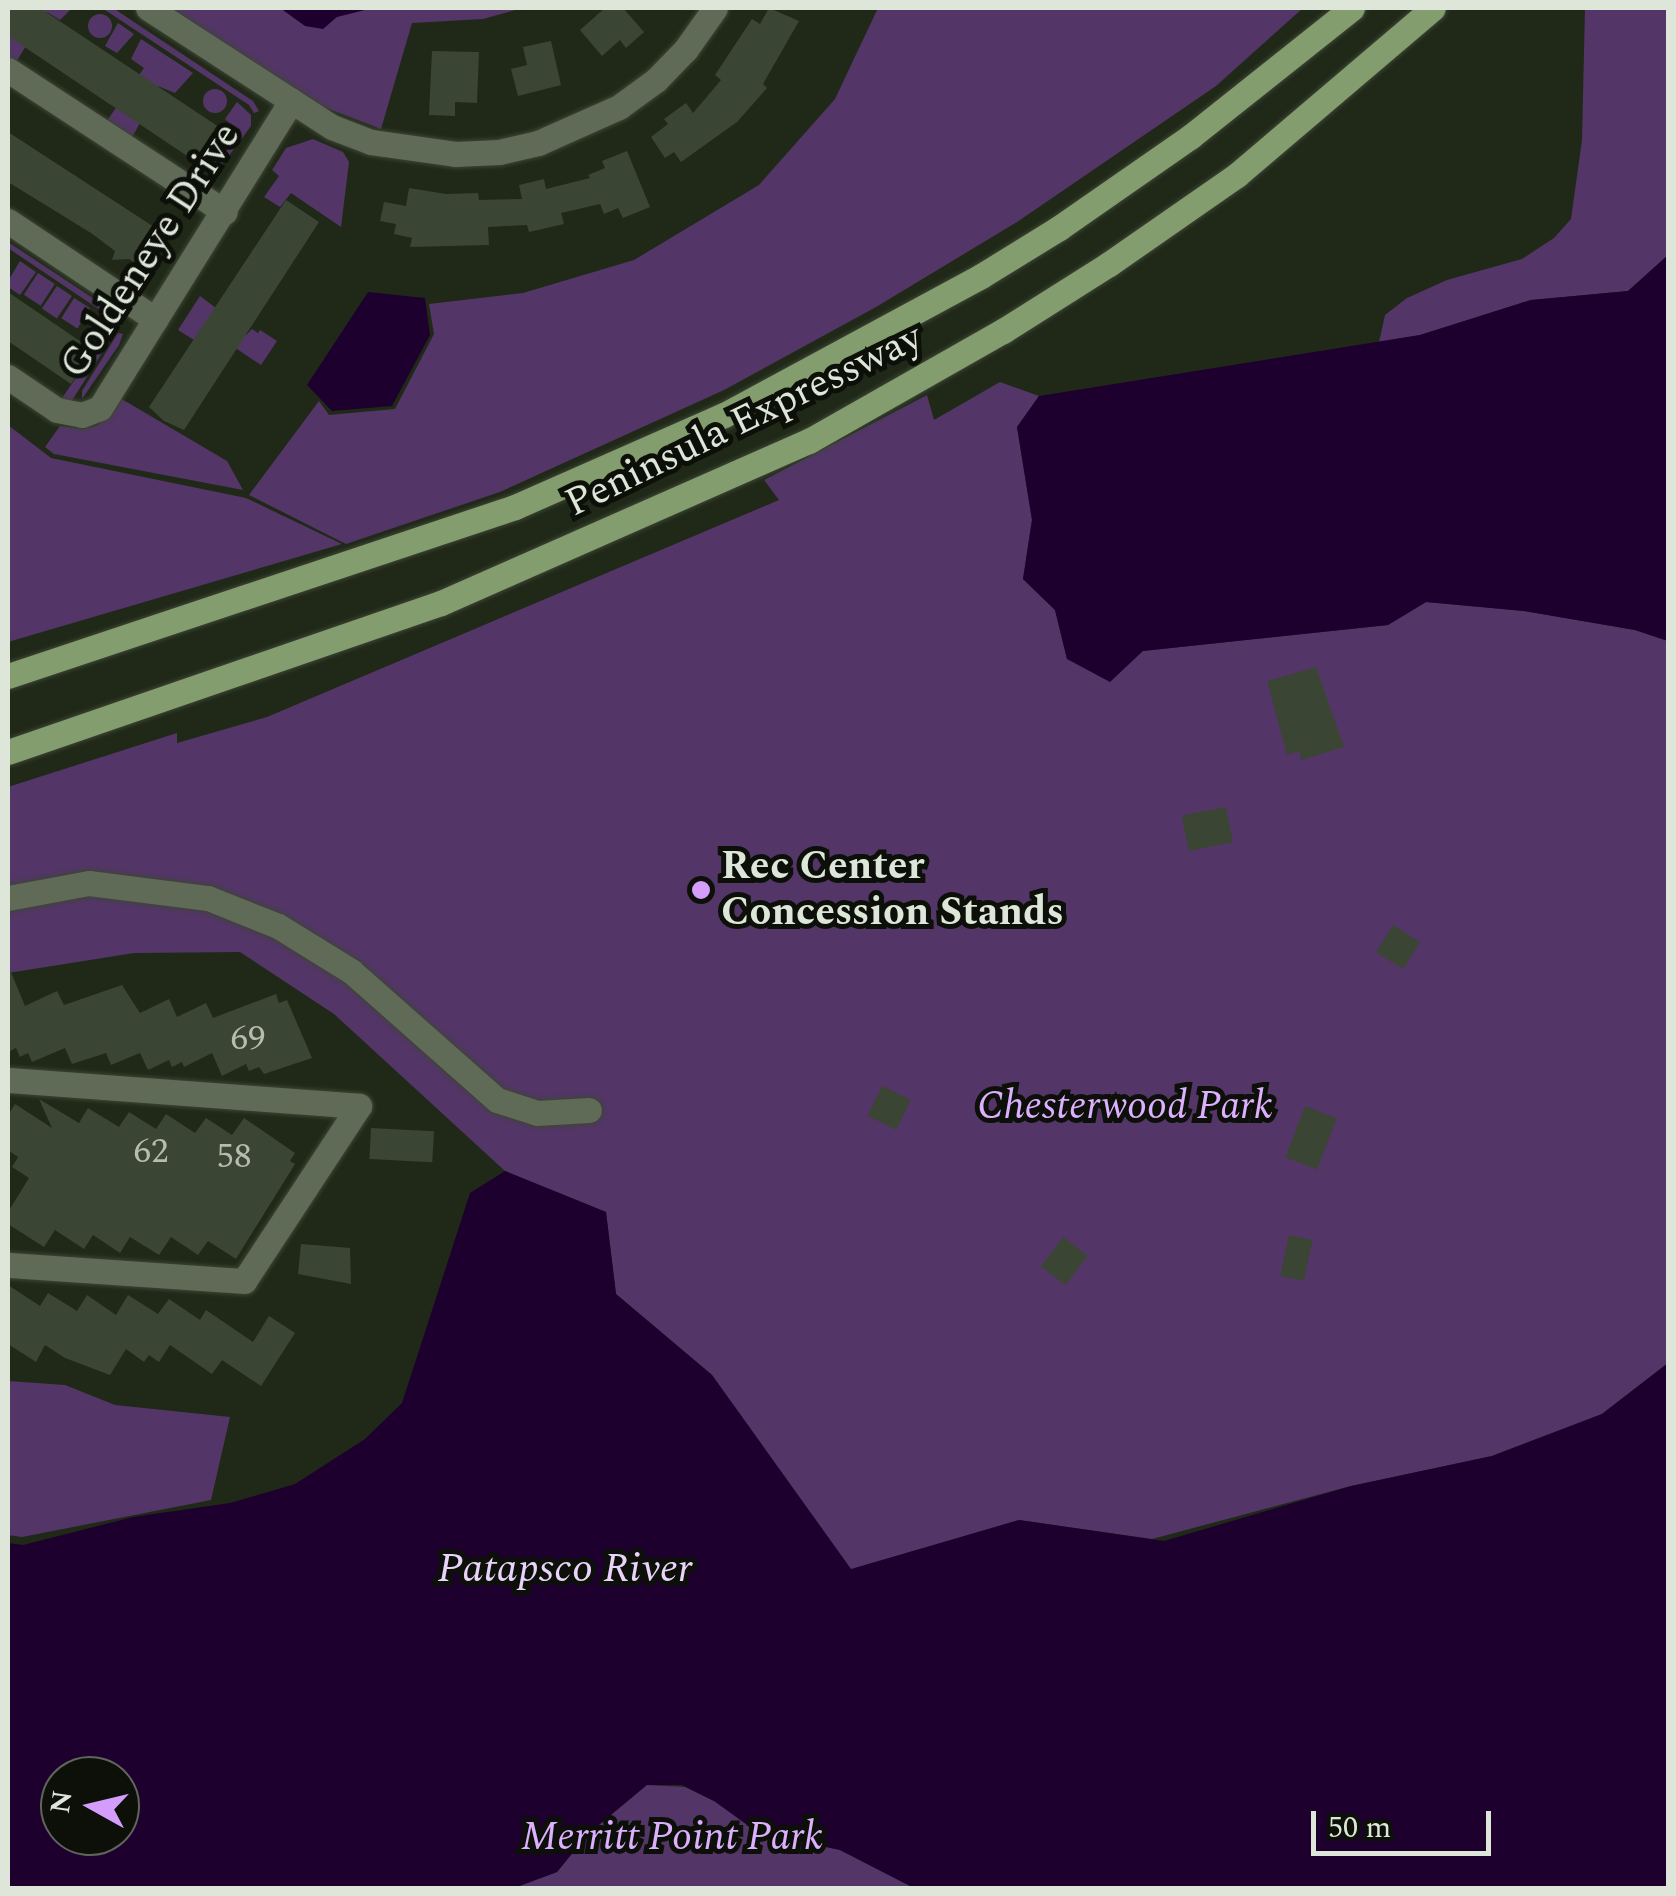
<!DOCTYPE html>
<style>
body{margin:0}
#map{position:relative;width:1676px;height:1896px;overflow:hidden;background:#202918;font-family:Spectral,serif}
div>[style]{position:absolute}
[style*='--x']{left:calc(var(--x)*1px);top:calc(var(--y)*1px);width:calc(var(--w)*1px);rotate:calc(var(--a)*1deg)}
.green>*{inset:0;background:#533667;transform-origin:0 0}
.round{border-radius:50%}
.water>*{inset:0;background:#1d002d}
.building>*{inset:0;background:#3b4533;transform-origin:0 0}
.roads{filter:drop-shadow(0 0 2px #3d4536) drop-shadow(0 0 2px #3d4536)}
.minor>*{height:25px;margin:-12.5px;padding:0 12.5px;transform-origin:12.5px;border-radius:12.5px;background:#606b57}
.primary>*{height:25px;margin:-12.5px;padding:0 12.5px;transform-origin:12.5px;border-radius:12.5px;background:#849d6e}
.dots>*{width:28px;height:28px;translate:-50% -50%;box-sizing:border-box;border:5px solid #0c1009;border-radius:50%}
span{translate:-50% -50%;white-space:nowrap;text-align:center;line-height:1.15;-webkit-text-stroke:10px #0c1009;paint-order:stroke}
.number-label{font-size:35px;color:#b5bdb0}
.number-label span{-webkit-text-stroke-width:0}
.street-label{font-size:40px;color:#dee5d9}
.poi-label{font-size:40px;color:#dee5d9;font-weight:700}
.left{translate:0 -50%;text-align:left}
.park-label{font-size:40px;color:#ddafff;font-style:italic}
.water-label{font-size:42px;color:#ead3fb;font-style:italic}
.frame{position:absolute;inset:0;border:10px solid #dee5d9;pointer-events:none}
.north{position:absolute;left:40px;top:1756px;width:100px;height:100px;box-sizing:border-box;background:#0c1009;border:2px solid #60655c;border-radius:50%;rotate:278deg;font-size:28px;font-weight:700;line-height:40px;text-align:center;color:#dee5d9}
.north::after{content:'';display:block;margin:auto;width:35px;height:45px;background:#d49cfb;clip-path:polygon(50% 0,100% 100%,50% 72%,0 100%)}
.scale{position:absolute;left:1311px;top:1811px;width:180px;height:45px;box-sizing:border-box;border:5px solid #dee5d9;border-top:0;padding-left:12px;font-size:30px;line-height:35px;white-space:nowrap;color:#dee5d9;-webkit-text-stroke:8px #0c1009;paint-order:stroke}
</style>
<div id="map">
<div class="green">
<div style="clip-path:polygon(19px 8px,72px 8px,60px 20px,47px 12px,16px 62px,8px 57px,8px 24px)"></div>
<div style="clip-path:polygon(102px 8px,113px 8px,253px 101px,259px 111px,254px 113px,249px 105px)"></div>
<div style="clip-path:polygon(167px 8px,522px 8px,483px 19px,412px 23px,381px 129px,303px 99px)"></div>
<div style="clip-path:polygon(878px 8px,1303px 8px,1216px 86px,1017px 222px,876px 307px,724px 390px,500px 492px,346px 544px,249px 495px,319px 401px,329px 415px,395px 409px,434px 334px,429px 304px,523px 293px,634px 260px,759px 185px,835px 99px)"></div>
<div style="clip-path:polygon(1585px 8px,1668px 8px,1668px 255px,1628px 291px,1531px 300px,1420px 335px,1379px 342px,1385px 315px,1407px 298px,1447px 280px,1522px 259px,1554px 238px,1571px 219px,1582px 140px)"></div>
<div class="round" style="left:88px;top:14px;width:24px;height:24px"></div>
<div style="clip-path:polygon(118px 23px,134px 34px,117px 53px,105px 46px)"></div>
<div style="clip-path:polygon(141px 39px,193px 73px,175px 93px,158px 86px,137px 119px,140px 123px,131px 139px,106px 122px,144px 68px,131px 59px)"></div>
<div class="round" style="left:203px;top:89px;width:24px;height:24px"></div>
<div style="clip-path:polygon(237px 102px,251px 115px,251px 126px,211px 180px,211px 190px,201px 186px,239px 132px,225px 119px)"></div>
<div style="clip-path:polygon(313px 139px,343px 152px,349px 162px,341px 227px,291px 193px,280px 207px,264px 197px,279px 176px,272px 170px,286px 148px)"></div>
<div style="clip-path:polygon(8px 242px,114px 312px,121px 326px,117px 328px,103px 312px,8px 248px)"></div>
<div style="clip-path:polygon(20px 261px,36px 272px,20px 295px,8px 287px,8px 281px)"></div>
<div style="left:38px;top:273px;width:20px;height:26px;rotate:33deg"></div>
<div style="left:57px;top:286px;width:18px;height:27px;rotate:34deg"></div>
<div style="clip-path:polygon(200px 296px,216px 308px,229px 328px,246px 335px,252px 329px,258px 333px,260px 330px,277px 341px,261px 365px,207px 329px,194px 340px,178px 330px)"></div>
<div style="left:74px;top:298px;width:19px;height:24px;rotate:32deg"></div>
<div style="clip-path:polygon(98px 314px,112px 327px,112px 337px,71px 402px,62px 398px,98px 346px,84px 336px)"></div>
<div style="clip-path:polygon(118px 333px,123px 334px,119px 345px,82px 399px,82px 391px)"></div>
<div style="clip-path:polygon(1000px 382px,1039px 396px,1017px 427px,1032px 520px,1023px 579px,1055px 610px,1067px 659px,1388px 625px,1426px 602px,1524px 611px,1635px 630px,1668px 641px,1668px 1363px,1602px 1414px,1492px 1456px,1351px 1486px,1152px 1539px,1019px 1520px,851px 1570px,712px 1375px,616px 1294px,606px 1212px,505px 1171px,334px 1014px,240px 952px,134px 953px,8px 973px,8px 787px,177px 733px,177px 743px,267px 717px,779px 500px,764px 480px,927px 395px,934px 420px)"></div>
<div style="clip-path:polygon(120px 398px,227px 461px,243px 490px,54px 454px,45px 447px,60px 426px,84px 429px,98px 425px)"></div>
<div style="clip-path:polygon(8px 425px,51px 458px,246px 498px,342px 544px,8px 642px)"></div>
<div style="clip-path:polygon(8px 1381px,65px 1385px,115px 1405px,230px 1417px,211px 1500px,22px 1537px,8px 1535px)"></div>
<div style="clip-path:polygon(646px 1785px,685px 1787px,718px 1803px,757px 1832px,840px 1850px,914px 1888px,514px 1888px,557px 1872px,588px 1834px)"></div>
</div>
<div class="water">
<div style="clip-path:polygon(280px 8px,373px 8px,337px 17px,323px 29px,305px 26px)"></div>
<div style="clip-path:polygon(1668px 255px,1668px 641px,1635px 630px,1524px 611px,1426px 602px,1388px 625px,1143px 651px,1110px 682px,1067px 659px,1055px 610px,1023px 579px,1032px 520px,1017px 427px,1039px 396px,1420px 335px,1531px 300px,1628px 291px)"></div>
<div style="clip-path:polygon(368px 292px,425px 298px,430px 335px,392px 406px,332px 411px,307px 385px)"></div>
<div style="clip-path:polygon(evenodd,505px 1171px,606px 1212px,616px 1294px,712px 1375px,851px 1569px,1019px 1520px,1164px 1541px,1351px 1486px,1492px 1456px,1602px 1414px,1668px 1363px,1668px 1888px,914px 1888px,840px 1850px,757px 1832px,714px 1801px,682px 1785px,647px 1785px,588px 1834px,557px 1872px,514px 1888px,8px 1888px,8px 1543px,23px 1545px,133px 1517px,230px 1503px,295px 1484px,365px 1439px,402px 1403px,470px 1193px,505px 1171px,120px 1776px,120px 1836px,60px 1836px,60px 1776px,120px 1776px)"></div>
</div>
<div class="building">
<div style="clip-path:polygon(8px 8px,40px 8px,234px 137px,211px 172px,8px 36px)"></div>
<div style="clip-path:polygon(605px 8px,623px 8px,644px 32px,626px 48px,620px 40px,602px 56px,580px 30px)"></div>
<div style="clip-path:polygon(769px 8px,799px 21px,763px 84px,767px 88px,737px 122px,681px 162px,674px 152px,665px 158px,651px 137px,668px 124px,664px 119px,686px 103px,693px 113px,721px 80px,715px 75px,752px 19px,760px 24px)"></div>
<div style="clip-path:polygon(551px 41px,561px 85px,518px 96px,511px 69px,527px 65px,523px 47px)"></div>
<div style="clip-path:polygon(432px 51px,479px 52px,477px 103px,455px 102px,455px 116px,429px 115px)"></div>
<div style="clip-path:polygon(8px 132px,168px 236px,146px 270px,129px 259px,112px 260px,115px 251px,91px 233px,8px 182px)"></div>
<div style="clip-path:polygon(627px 151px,650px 207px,623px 218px,618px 208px,604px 214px,600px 204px,561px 213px,564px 224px,529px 232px,527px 225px,488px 227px,489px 245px,410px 247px,412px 238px,394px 234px,396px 224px,380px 221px,384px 202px,406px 206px,409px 188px,446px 194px,478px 193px,479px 200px,522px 199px,519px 185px,544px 179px,546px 189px,590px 178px,588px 175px,605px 168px,602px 161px)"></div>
<div style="clip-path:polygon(286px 200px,319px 222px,184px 430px,164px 421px,149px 407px)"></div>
<div style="clip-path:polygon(8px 292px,93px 350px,71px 384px,8px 341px)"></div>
<div style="clip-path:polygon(1316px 667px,1344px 747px,1301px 760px,1299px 751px,1287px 755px,1267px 681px)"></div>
<div style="left:1226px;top:807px;width:36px;height:45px;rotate:79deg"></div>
<div style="left:1393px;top:925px;width:32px;height:32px;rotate:32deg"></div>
<div style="clip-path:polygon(8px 965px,25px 1006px,57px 991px,64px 1005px,122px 985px,140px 1013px,169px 999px,177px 1017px,206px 1003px,213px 1018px,276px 994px,279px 1003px,287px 1000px,312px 1058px,264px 1074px,259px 1067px,249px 1071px,246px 1064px,222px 1076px,212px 1053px,184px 1067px,182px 1062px,172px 1067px,169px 1060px,148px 1070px,140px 1053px,111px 1065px,106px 1053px,72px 1064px,65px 1048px,32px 1062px,28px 1053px,20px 1057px,16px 1048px,8px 1052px)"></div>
<div style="left:882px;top:1086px;width:32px;height:33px;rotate:26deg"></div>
<div style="clip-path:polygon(39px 1099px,79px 1123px,88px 1108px,119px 1127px,129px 1112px,156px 1129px,166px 1114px,195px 1133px,206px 1118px,232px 1135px,244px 1118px,295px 1153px,290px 1161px,295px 1164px,236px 1259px,208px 1241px,198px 1255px,171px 1237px,159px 1255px,130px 1237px,120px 1253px,93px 1235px,84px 1249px,55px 1230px,44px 1247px,8px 1224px,8px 1212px,29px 1178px,12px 1167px,18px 1157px,8px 1150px,8px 1115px,15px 1104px,52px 1128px)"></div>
<div style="left:1305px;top:1106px;width:34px;height:55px;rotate:21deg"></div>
<div style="left:371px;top:1128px;width:63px;height:31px;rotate:3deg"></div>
<div style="left:1289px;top:1235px;width:24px;height:42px;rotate:12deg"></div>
<div style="left:1063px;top:1237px;width:31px;height:37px;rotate:37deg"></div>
<div style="clip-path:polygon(301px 1244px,350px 1248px,351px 1284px,298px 1274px)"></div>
<div style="clip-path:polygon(8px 1285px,40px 1306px,48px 1293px,77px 1311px,87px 1295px,116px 1315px,128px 1295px,158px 1314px,169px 1299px,200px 1320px,206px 1310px,253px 1342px,269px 1316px,295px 1333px,261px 1386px,222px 1360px,212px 1374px,170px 1345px,159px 1362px,149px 1355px,144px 1362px,126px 1349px,110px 1375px,65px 1358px,45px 1345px,36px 1362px,8px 1344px)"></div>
</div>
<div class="roads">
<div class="minor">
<div style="--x:148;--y:8;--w:219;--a:32.9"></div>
<div style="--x:332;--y:127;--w:42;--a:21"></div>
<div style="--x:371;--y:142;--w:85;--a:8.1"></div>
<div style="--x:455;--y:154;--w:44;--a:-2.6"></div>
<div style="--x:499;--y:152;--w:40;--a:-13"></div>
<div style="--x:538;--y:143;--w:89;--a:-24"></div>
<div style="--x:619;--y:107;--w:46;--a:-36.1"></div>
<div style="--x:656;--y:80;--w:43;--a:-45.9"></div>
<div style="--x:686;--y:49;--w:50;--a:-54.7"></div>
<div style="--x:8;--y:70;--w:259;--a:33.2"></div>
<div style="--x:8;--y:221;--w:177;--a:33.7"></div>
<div style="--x:8;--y:377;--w:59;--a:34"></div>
<div style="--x:57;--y:410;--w:25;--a:11"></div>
<div style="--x:82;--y:415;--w:19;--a:-21"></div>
<div style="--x:100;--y:408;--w:362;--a:-58.1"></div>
<div style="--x:8;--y:898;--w:82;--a:-10.5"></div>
<div style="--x:89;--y:883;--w:120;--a:7.2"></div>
<div style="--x:208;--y:898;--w:75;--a:21.8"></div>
<div style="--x:278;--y:926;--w:86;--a:31.7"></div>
<div style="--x:351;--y:971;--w:195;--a:41.5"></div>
<div style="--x:497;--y:1100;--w:42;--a:18"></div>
<div style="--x:537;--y:1113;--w:52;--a:-3.3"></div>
<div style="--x:8;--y:1080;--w:352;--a:4.2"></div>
<div style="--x:359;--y:1106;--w:209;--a:123.3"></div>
<div style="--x:244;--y:1281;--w:237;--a:-176.1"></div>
</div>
<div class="primary">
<div style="--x:8;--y:676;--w:534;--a:-18.43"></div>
<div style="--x:515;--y:507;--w:228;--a:-23.8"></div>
<div style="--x:724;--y:415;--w:292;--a:-28.4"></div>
<div style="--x:981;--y:276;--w:92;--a:-31.6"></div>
<div style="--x:1059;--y:228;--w:160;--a:-34.8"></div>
<div style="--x:1190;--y:137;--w:207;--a:-38.5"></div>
<div style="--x:8;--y:752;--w:458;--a:-19"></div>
<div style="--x:441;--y:603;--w:402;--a:-23.8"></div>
<div style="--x:809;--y:441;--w:223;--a:-29.6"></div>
<div style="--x:1003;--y:331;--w:125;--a:-32.3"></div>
<div style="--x:1109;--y:264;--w:156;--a:-34.8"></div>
<div style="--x:1237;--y:175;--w:257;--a:-40.4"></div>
</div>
</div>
<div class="dots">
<div style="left:701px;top:890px;background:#d49cfb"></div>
</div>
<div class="number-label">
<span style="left:248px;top:1039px">69</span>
<span style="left:151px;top:1152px">62</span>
<span style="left:234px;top:1157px">58</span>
</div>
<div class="street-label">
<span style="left:151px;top:251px;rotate:-57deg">Goldeneye Drive</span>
<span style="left:744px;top:421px;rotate:-26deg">Peninsula Expressway</span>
</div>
<div class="poi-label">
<span class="left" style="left:721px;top:890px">Rec Center<br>Concession Stands</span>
</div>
<div class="park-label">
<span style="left:1125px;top:1107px">Chesterwood Park</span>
<span style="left:672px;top:1838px">Merritt Point Park</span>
</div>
<div class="water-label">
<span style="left:565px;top:1569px">Patapsco River</span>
</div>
<div class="frame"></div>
<div class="north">N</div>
<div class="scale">50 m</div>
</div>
